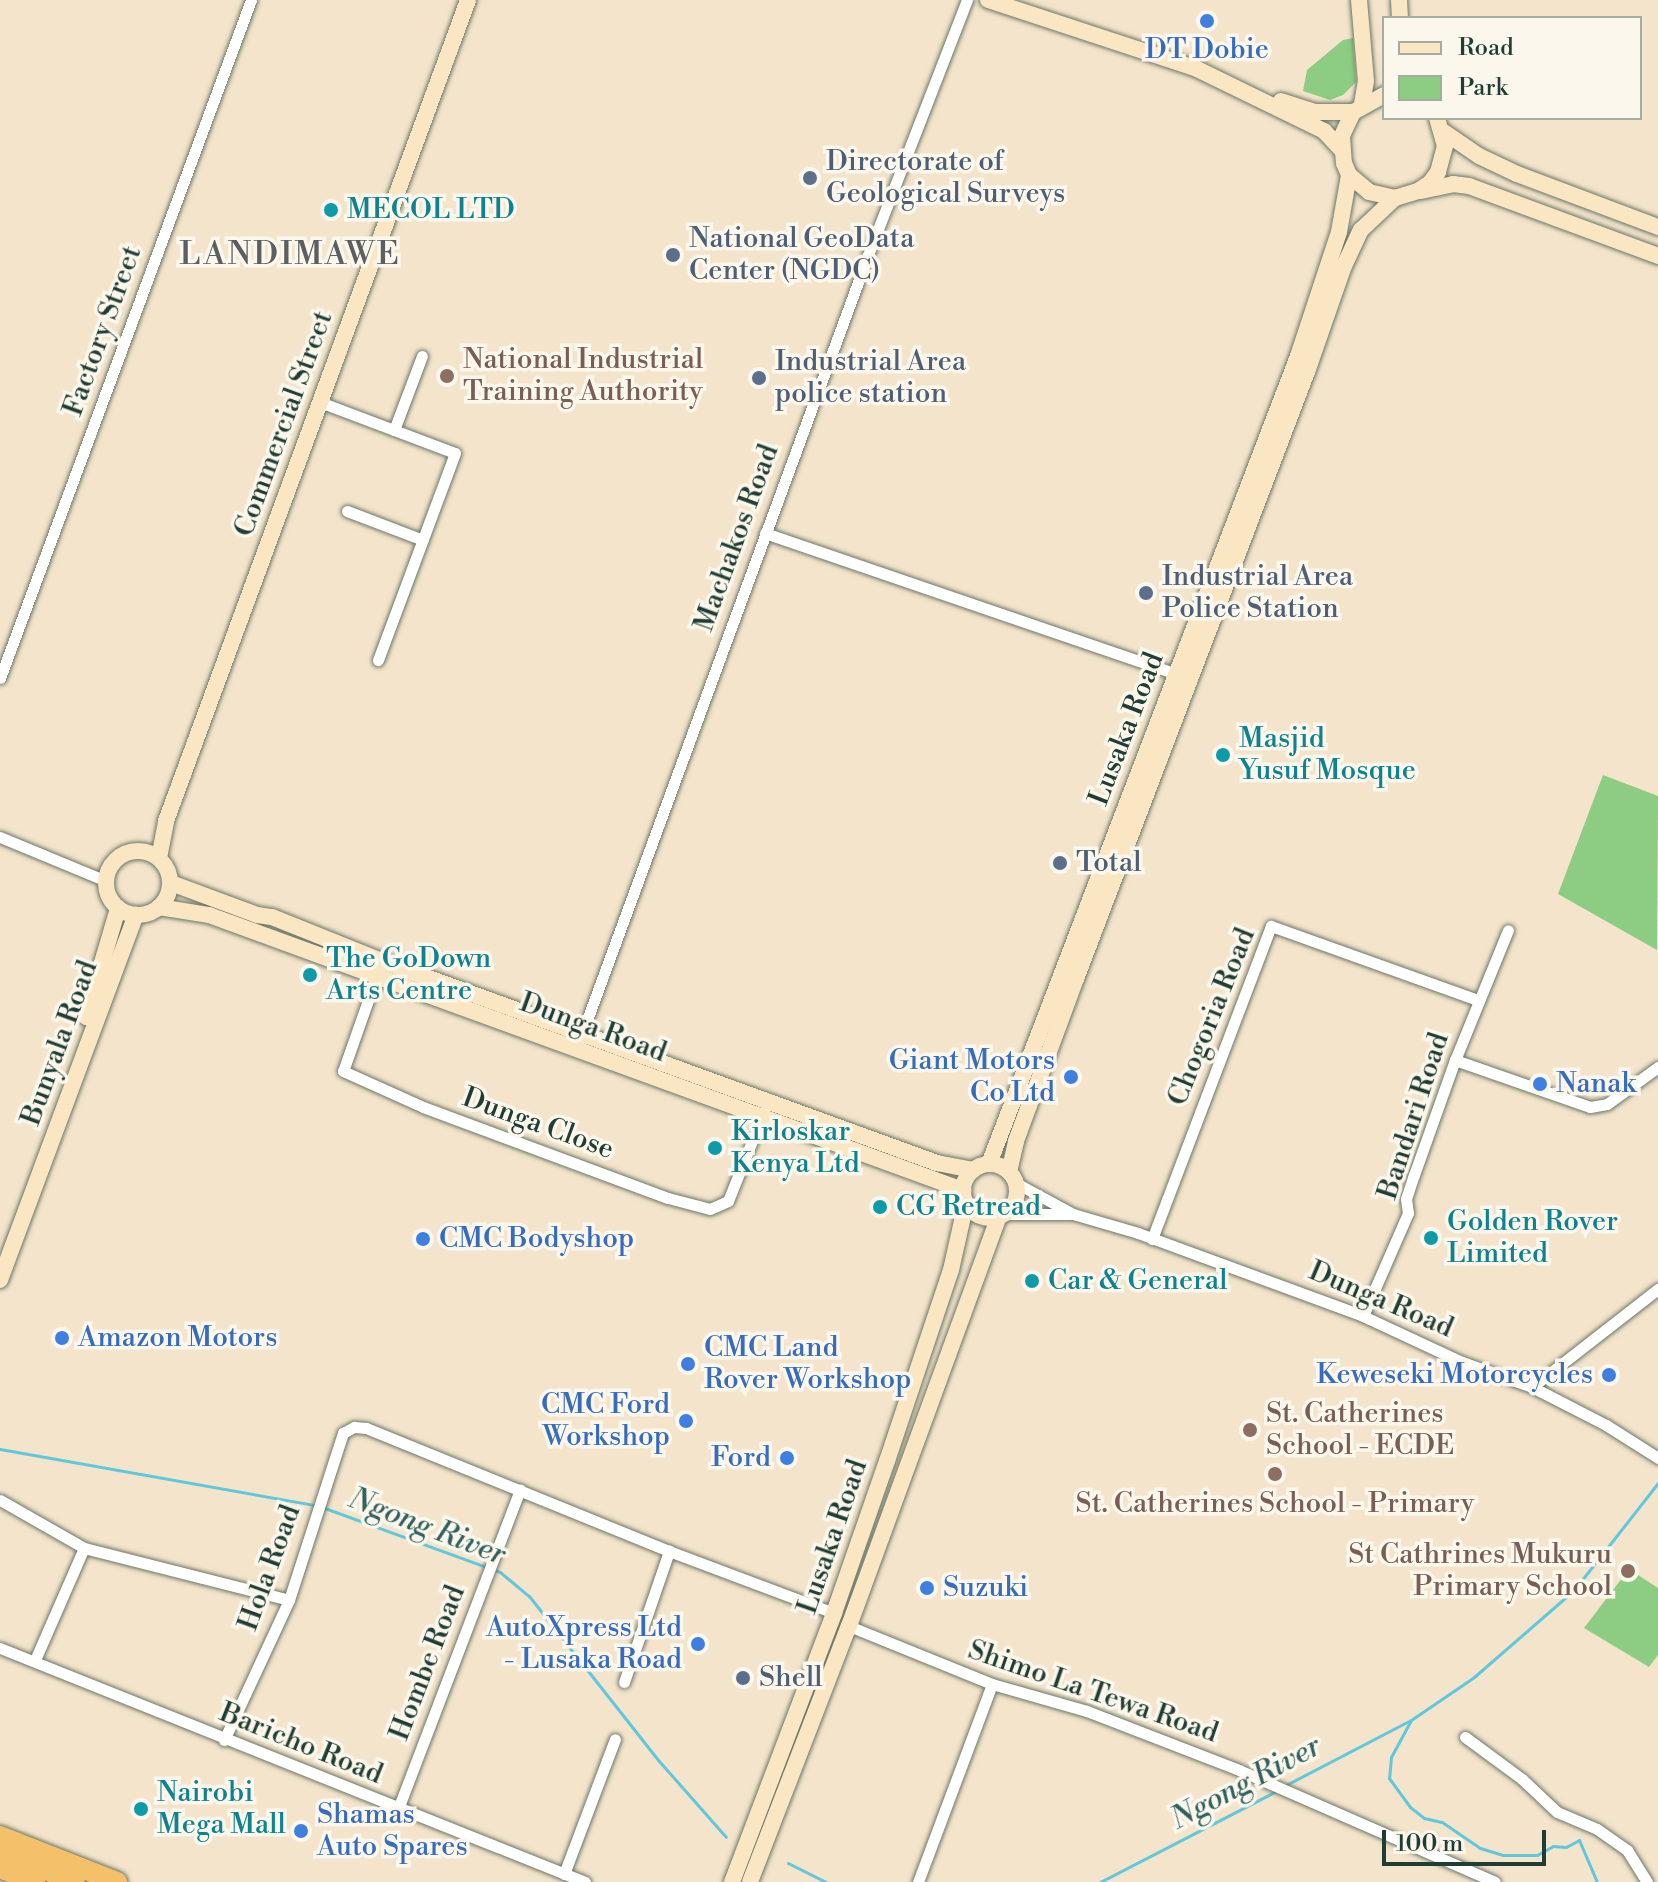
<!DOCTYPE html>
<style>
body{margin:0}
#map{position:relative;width:1658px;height:1882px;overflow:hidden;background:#f4e4cb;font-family:"Libre Bodoni",serif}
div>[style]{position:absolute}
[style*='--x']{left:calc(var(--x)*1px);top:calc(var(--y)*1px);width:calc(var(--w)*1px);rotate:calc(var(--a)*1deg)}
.green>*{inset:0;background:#8dcc83}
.stream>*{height:3px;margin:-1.5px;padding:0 1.5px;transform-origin:1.5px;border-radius:1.5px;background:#60c8dc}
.roads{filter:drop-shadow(0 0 2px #6a7769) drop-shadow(0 0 2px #6a7769)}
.street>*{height:11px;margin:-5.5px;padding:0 5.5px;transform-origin:5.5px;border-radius:5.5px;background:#fff}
.secondary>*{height:16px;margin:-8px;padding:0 8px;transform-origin:8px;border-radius:8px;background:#fbe6c3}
.secondary>.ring{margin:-8px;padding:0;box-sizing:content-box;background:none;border:16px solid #fbe6c3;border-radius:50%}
.highway>*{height:20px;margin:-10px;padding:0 10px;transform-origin:10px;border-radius:10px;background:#f4c16a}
.dots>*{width:22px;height:22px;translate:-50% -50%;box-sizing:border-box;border:4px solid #fbf7ec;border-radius:50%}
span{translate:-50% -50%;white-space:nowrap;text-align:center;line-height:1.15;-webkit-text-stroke:7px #fbf7ec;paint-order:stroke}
.shop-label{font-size:28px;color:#366cbe}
.right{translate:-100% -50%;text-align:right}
.left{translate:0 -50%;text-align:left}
.service-label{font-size:28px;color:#4e5e75}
.culture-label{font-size:28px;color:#0d838f}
.street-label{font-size:28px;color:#1f3d34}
.education-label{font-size:28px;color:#785e54}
.water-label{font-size:30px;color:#2f605e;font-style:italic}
.quarter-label{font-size:32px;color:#5c5f62;letter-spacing:2px}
.legend{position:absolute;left:1382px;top:16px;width:260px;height:104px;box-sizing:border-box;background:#fbf7ec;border:2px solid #a3ada2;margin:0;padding:10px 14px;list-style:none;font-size:24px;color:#1f3d34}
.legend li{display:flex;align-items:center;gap:16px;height:40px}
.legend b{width:40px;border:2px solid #a3ada2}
.scale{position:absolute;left:1382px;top:1830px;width:164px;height:36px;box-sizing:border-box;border:4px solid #1f3d34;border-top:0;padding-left:10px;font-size:24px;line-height:28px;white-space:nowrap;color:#1f3d34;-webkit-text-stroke:6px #fbf7ec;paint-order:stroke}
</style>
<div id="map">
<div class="green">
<div style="clip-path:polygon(1353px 38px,1356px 82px,1343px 95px,1330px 100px,1303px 91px,1307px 70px,1343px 40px)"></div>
<div style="clip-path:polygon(1603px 775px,1658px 796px,1657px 950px,1558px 894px)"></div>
<div style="clip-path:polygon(1629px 1569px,1658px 1588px,1658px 1655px,1649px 1667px,1584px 1628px)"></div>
</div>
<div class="stream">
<div style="--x:0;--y:1449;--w:320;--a:10.1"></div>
<div style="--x:322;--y:1507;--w:189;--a:20.1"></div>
<div style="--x:500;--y:1572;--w:38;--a:40"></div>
<div style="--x:529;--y:1596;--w:210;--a:51.8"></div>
<div style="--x:659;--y:1761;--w:101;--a:48.6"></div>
<div style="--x:1411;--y:1720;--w:42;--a:118.4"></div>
<div style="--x:1391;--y:1757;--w:21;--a:95"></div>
<div style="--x:1389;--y:1778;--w:36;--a:54"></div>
<div style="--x:1410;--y:1807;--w:18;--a:38"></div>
<div style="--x:1424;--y:1818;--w:18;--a:13"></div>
<div style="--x:1442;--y:1822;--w:46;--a:34.4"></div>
<div style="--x:1480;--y:1848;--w:24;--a:17"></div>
<div style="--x:1503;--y:1855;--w:34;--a:0"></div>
<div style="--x:1537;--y:1855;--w:18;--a:-29"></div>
<div style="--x:1553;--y:1846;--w:13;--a:4"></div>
<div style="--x:1566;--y:1847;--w:15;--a:-28"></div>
<div style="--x:1579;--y:1840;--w:46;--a:66.8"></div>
<div style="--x:1284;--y:1786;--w:143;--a:-27.5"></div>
<div style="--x:1411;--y:1720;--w:76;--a:-34.3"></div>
<div style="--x:1474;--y:1677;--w:133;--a:-41"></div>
<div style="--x:1574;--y:1590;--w:136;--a:-51.9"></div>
<div style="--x:788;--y:1863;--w:42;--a:26.6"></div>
<div style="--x:1100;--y:1882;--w:200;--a:-27.3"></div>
</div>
<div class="roads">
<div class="street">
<div style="--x:320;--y:402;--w:144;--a:20.7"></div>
<div style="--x:455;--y:453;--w:221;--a:110.4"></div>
<div style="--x:394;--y:430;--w:79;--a:-69.3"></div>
<div style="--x:347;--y:511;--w:81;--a:20.9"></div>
<div style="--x:765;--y:533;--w:435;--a:18.9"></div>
<div style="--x:0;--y:678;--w:723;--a:-69.69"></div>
<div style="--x:0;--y:837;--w:115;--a:22.5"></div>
<div style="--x:379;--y:969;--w:108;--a:109.4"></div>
<div style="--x:343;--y:1071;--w:88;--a:24.2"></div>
<div style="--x:423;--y:1107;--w:261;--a:20.4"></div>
<div style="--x:668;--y:1198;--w:43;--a:14.7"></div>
<div style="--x:710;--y:1209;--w:20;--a:-24"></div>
<div style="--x:728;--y:1201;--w:97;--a:-68.2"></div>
<div style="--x:580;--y:1039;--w:835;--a:-69.83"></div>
<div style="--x:868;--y:255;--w:274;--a:-68.8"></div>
<div style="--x:1455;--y:1060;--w:143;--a:19.2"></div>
<div style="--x:1590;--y:1107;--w:17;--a:-10"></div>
<div style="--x:1607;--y:1104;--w:63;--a:-36"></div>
<div style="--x:1016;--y:1183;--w:65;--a:28.5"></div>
<div style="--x:1073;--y:1214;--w:68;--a:16.3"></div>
<div style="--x:1138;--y:1233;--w:240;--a:20.2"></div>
<div style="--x:1363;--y:1316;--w:109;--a:24.9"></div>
<div style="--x:1462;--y:1362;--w:74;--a:19.7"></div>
<div style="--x:1532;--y:1387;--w:83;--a:27.2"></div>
<div style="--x:1606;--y:1425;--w:62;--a:32.4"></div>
<div style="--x:1004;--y:1214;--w:69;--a:0"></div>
<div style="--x:1152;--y:1239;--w:335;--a:-69.2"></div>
<div style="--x:1271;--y:926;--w:220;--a:19.7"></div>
<div style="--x:1363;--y:1316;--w:112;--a:-66.4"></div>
<div style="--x:1408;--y:1213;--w:14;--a:-98"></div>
<div style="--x:1406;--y:1199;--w:25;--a:-72"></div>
<div style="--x:1414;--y:1175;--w:122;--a:-70.4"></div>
<div style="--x:1455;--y:1060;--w:140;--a:-67.8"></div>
<div style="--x:1532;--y:1387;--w:160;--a:-37.9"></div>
<div style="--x:0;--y:1500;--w:97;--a:29.7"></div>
<div style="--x:84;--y:1548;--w:211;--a:14.2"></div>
<div style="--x:849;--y:1626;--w:154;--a:22.1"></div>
<div style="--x:992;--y:1684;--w:99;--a:15.9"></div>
<div style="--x:1087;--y:1711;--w:163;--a:21.2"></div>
<div style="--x:1239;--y:1770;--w:279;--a:23.6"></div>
<div style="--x:0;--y:1648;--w:630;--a:21.8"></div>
<div style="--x:35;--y:1660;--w:122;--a:-66.4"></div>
<div style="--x:624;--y:1682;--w:139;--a:-71"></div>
<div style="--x:1465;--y:1737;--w:71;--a:36.4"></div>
<div style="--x:1522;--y:1779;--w:48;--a:43.3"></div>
<div style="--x:1557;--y:1812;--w:43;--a:23"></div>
<div style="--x:1597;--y:1829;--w:37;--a:35"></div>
<div style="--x:1627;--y:1850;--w:38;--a:58"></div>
<div style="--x:224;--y:1740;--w:154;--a:-65.1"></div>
<div style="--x:289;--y:1600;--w:176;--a:-72.1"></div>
<div style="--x:343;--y:1433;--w:13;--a:-29"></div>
<div style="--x:354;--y:1427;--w:12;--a:5"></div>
<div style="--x:366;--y:1428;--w:327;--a:22.1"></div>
<div style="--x:669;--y:1551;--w:176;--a:20.6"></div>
<div style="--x:398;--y:1809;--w:342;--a:-69.1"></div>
<div style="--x:564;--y:1874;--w:144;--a:-69.3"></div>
<div style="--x:918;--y:1882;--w:211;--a:-69.5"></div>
</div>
<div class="secondary">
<div style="--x:988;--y:0;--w:218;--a:18.2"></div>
<div style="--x:1195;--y:68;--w:144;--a:26"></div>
<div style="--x:1324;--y:131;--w:25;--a:47"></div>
<div style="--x:1359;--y:0;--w:81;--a:85.1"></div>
<div style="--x:1366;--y:81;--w:23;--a:100"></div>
<div style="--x:1399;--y:0;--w:18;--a:87"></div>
<div style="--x:1384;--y:95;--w:35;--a:151"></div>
<div style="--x:1353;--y:112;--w:26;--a:115"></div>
<div style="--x:1342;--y:136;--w:27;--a:86"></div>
<div style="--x:1344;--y:163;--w:13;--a:67"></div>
<div style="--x:1349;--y:175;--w:26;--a:40"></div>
<div style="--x:1369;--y:192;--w:27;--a:13"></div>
<div style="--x:1395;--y:198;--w:24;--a:-17"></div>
<div style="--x:1418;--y:191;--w:14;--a:-34"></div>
<div style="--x:1430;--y:183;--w:14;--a:-54"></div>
<div style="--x:1438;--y:172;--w:27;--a:-75"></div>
<div style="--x:1445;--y:146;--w:29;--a:-106"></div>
<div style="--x:1281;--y:101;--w:36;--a:18"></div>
<div style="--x:1315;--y:112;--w:38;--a:0"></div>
<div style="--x:1444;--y:132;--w:42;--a:34.4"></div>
<div style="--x:1479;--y:156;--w:42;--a:25.3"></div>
<div style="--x:1517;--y:174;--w:151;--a:20.6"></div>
<div style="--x:1421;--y:191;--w:33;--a:-12"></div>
<div style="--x:1453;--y:184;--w:16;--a:7"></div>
<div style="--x:1469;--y:186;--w:202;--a:20.3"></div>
<div class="ring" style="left:106px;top:851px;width:48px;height:48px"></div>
<div style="--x:159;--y:858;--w:38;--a:-79"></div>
<div style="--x:166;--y:821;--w:875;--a:-69.8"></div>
<div style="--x:171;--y:883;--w:92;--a:20.4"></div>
<div style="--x:257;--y:915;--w:15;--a:8"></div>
<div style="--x:272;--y:917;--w:118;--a:21.8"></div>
<div style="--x:382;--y:961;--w:591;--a:20"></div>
<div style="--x:937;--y:1163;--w:37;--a:11"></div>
<div style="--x:159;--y:907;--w:51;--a:9.1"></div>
<div style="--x:209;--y:915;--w:803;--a:20.04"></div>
<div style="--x:86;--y:1017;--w:114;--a:-73.6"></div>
<div style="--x:989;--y:1164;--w:865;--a:-69.07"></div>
<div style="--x:1298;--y:356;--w:131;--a:-71.7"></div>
<div style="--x:1339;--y:232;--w:58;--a:-80"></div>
<div class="ring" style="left:963px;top:1164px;width:38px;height:38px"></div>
<div style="--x:1009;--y:1172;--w:32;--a:-77"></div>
<div style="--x:1016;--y:1141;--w:173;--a:-69.7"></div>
<div style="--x:1076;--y:979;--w:649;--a:-69.17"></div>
<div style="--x:1307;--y:372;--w:112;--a:-70.8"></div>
<div style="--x:1344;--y:266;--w:40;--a:-65"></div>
<div style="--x:1361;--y:230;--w:47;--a:-43.3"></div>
<div style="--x:0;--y:1280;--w:390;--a:-69.6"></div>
<div style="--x:732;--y:1882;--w:288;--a:-69.2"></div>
<div style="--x:834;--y:1613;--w:161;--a:-70.8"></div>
<div style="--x:887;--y:1461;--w:201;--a:-71.5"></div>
<div style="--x:951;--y:1270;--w:69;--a:-77.4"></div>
<div style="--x:750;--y:1882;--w:274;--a:-68.9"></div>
<div style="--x:849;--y:1626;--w:437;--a:-69.9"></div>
</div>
<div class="highway">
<div style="--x:0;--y:1836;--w:126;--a:21.5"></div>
<div style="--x:0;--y:1851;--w:81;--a:22.5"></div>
<div style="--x:0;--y:1868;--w:38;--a:22"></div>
</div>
</div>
<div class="dots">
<div style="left:1207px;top:21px;background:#3f7fe0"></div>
<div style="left:810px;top:178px;background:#5c6f8a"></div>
<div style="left:331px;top:210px;background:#0f9aa8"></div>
<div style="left:673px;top:255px;background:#5c6f8a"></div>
<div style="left:447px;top:376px;background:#8d6e63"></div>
<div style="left:759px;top:378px;background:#5c6f8a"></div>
<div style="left:1146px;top:593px;background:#5c6f8a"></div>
<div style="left:1223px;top:755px;background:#0f9aa8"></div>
<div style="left:1060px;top:863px;background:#5c6f8a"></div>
<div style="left:310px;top:975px;background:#0f9aa8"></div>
<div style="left:1071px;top:1077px;background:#3f7fe0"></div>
<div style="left:1540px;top:1084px;background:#3f7fe0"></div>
<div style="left:715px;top:1148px;background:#0f9aa8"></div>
<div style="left:880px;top:1207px;background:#0f9aa8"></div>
<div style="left:1431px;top:1238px;background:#0f9aa8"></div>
<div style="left:423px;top:1239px;background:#3f7fe0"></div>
<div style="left:1032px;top:1281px;background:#0f9aa8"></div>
<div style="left:62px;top:1338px;background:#3f7fe0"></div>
<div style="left:688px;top:1364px;background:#3f7fe0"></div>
<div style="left:1609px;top:1375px;background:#3f7fe0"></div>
<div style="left:686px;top:1421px;background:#3f7fe0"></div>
<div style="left:1250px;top:1430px;background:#8d6e63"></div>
<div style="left:787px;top:1458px;background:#3f7fe0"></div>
<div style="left:1275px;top:1474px;background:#8d6e63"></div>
<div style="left:1628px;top:1571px;background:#8d6e63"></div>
<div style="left:927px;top:1588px;background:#3f7fe0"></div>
<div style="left:698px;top:1644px;background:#3f7fe0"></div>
<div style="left:743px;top:1678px;background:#5c6f8a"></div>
<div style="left:141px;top:1809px;background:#0f9aa8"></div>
<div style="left:301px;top:1831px;background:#3f7fe0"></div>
</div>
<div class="shop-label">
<span style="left:1207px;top:50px">DT Dobie</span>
<span class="right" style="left:1055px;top:1077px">Giant Motors<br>Co Ltd</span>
<span class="left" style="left:1556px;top:1084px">Nanak</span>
<span class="left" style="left:439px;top:1239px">CMC Bodyshop</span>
<span class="left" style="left:78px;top:1338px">Amazon Motors</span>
<span class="left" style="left:704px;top:1364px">CMC Land<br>Rover Workshop</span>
<span class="right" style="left:1593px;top:1375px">Keweseki Motorcycles</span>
<span class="right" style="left:670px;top:1421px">CMC Ford<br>Workshop</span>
<span class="right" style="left:771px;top:1458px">Ford</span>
<span class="left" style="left:943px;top:1588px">Suzuki</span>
<span class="right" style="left:682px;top:1644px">AutoXpress Ltd<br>- Lusaka Road</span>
<span class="left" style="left:317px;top:1831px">Shamas<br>Auto Spares</span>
</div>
<div class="service-label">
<span class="left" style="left:826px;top:178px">Directorate of<br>Geological Surveys</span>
<span class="left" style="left:689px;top:255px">National GeoData<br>Center (NGDC)</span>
<span class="left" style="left:775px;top:378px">Industrial Area<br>police station</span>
<span class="left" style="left:1162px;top:593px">Industrial Area<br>Police Station</span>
<span class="left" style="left:1076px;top:863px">Total</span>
<span class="left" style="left:759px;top:1678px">Shell</span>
</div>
<div class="culture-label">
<span class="left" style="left:347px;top:210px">MECOL LTD</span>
<span class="left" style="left:1239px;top:755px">Masjid<br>Yusuf Mosque</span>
<span class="left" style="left:326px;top:975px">The GoDown<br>Arts Centre</span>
<span class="left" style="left:731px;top:1148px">Kirloskar<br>Kenya Ltd</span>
<span class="left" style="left:896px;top:1207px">CG Retread</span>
<span class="left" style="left:1447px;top:1238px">Golden Rover<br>Limited</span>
<span class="left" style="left:1048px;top:1281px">Car &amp; General</span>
<span class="left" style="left:157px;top:1809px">Nairobi<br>Mega Mall</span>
</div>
<div class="street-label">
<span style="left:103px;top:331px;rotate:-70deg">Factory Street</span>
<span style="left:284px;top:424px;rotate:-70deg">Commercial Street</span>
<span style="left:737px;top:538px;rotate:-70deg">Machakos Road</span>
<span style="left:1127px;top:729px;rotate:-69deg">Lusaka Road</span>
<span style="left:1212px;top:1017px;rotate:-68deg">Chogoria Road</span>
<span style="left:593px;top:1028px;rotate:20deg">Dunga Road</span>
<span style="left:60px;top:1043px;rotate:-70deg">Bunyala Road</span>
<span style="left:1414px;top:1116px;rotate:-72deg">Bandari Road</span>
<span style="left:538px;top:1124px;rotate:20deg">Dunga Close</span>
<span style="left:1381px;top:1300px;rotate:23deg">Dunga Road</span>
<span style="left:833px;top:1537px;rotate:-71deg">Lusaka Road</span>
<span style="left:270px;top:1568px;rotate:-70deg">Hola Road</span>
<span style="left:428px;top:1663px;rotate:-69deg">Hombe Road</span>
<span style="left:1093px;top:1692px;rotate:19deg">Shimo La Tewa Road</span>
<span style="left:301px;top:1744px;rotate:22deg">Baricho Road</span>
</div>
<div class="education-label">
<span class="left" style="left:463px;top:376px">National Industrial<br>Training Authority</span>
<span class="left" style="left:1266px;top:1430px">St. Catherines<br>School - ECDE</span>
<span style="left:1275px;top:1504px">St. Catherines School - Primary</span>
<span class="right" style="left:1612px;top:1571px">St Cathrines Mukuru<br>Primary School</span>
</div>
<div class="water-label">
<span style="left:427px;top:1527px;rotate:21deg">Ngong River</span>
<span style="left:1246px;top:1783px;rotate:-28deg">Ngong River</span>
</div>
<div class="quarter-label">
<span style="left:290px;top:254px">LANDIMAWE</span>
</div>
<ul class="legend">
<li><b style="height:10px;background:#fbe6c3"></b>Road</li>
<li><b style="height:22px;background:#8dcc83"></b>Park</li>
</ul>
<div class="scale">100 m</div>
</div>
